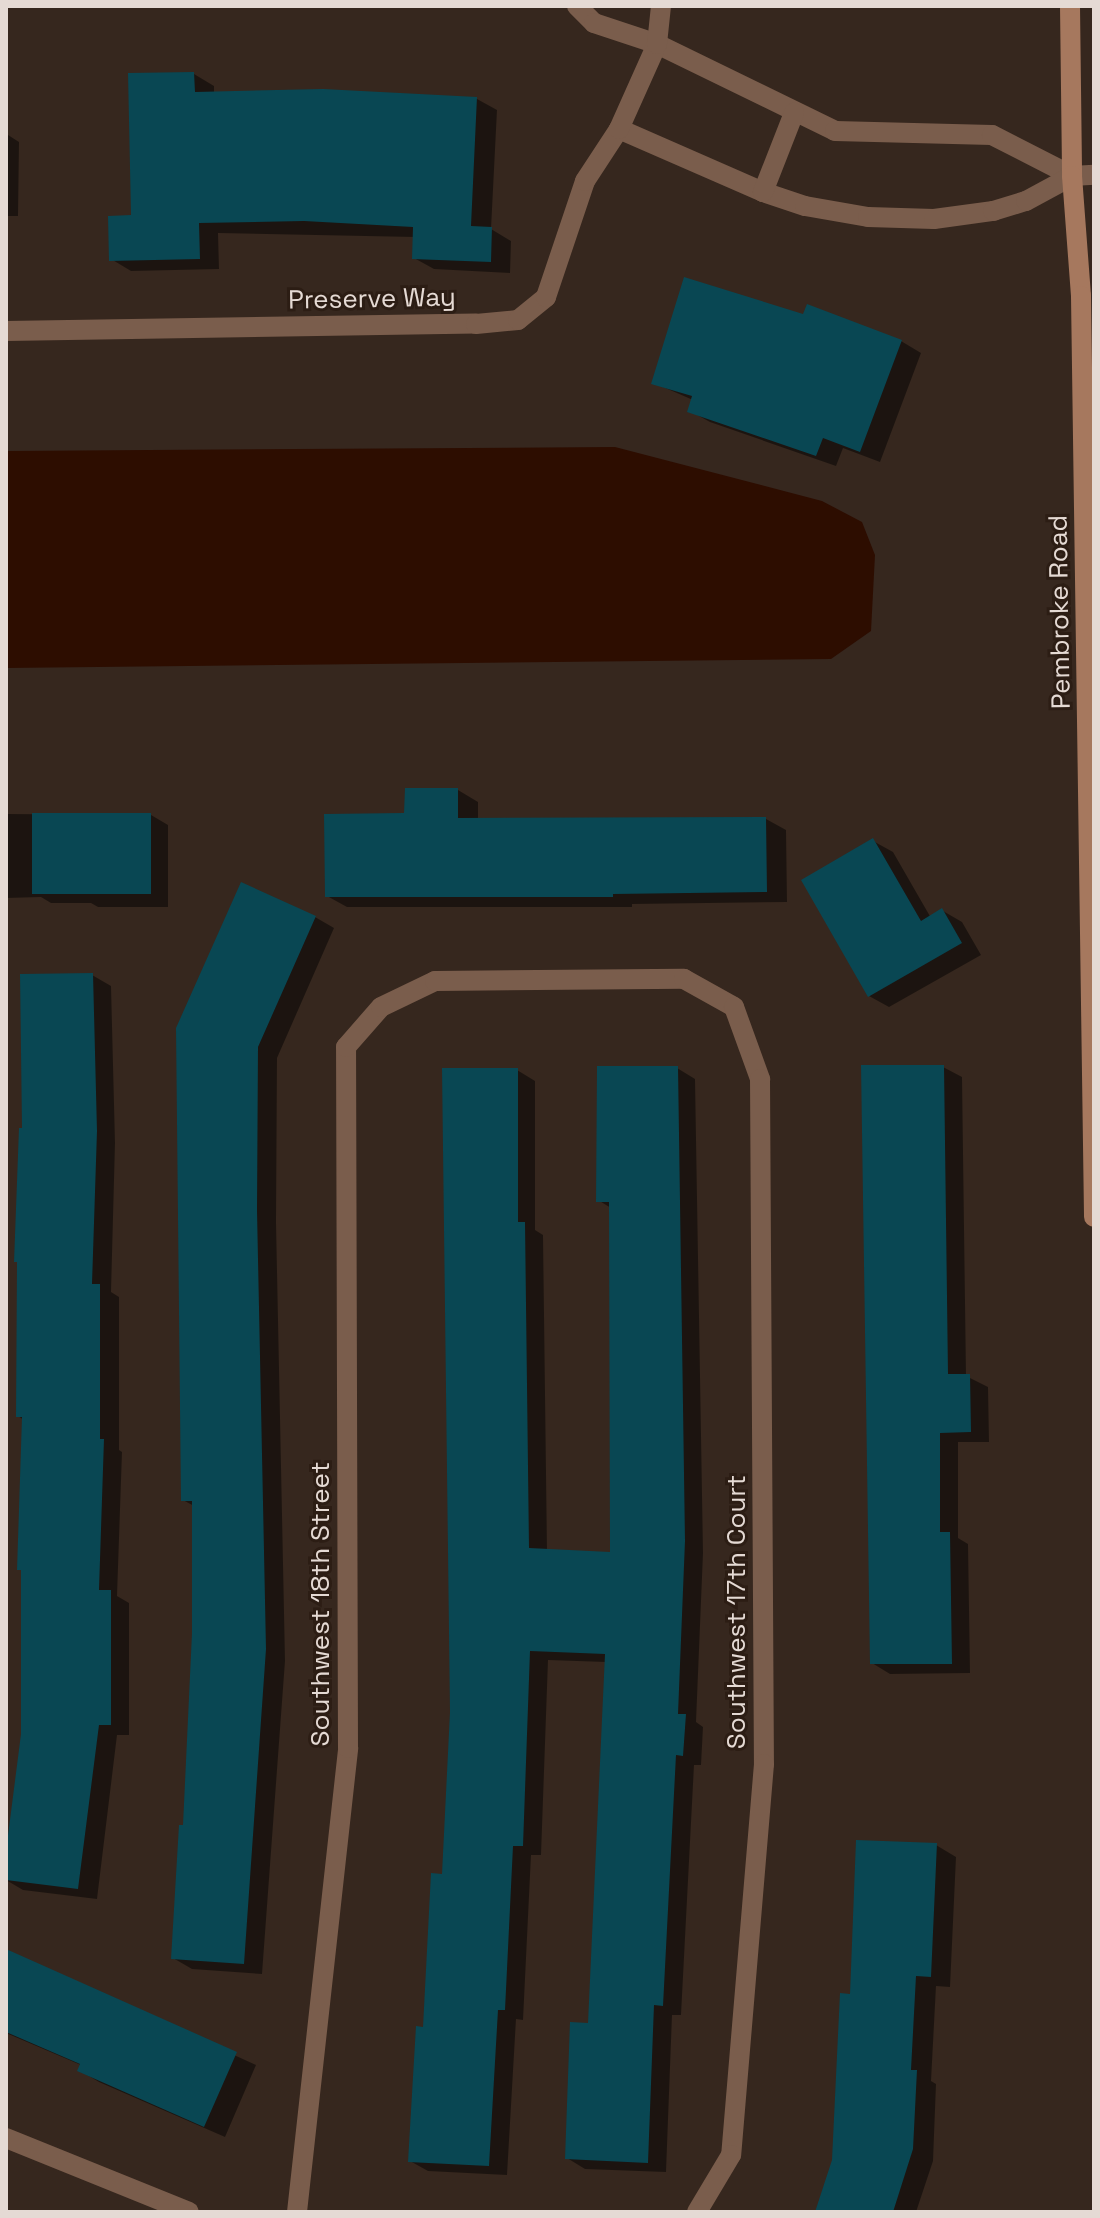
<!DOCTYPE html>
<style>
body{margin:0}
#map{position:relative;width:1100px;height:2218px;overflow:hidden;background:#36271e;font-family:"Space Grotesk",sans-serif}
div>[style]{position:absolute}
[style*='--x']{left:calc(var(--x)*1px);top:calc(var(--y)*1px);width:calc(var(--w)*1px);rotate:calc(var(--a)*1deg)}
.water>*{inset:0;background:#2d0d00}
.shadow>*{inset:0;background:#0007}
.building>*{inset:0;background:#094753;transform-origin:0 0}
.lane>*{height:20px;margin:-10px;padding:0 10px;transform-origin:10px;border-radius:10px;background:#7a5d4c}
.street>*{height:20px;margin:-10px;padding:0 10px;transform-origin:10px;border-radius:10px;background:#7a5d4c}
.secondary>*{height:20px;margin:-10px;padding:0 10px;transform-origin:10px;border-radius:10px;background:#a6785e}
span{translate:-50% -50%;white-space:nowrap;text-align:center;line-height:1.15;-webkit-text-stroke:6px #2c1d14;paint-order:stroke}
.street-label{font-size:26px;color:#e5dad4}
.frame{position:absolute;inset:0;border:8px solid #e5dad4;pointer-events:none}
</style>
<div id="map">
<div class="water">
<div style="clip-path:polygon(615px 447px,822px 501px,862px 522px,875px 555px,871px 631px,831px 659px,6px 668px,6px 451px)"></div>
</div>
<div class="shadow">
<div style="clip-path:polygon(194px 74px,214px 86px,214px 93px,477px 99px,497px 110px,491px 229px,511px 241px,510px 273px,434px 269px,414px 258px,415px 237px,218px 233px,219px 269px,131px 271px,111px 259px)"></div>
<div style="clip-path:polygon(6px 95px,8px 135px,19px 142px,18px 216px,6px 216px)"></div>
<div style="clip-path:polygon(805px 317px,901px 341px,921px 353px,880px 462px,843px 448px,836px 466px,710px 422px,690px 411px,693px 400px,654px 383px)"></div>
<div style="clip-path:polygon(458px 790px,478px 802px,478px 820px,766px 819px,786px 830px,787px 902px,632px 904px,632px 907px,347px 907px,327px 896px,406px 815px)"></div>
<div style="clip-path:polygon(6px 814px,151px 815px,168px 825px,168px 907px,98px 907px,91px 903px,51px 903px,41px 897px,6px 898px)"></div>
<div style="clip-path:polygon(873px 841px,893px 852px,931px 918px,943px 911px,962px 922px,981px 955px,889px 1007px,869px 996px)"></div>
<div style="clip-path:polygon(315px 917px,334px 928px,277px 1058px,276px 1222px,285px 1661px,262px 1974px,192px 1969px,173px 1958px,185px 1827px,194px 1633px,194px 1506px,183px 1500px,178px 1028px)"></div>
<div style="clip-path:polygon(92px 975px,111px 986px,115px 1143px,111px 1292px,119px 1297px,119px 1450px,122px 1452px,117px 1596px,129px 1603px,129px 1735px,117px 1735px,97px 1899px,23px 1890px,6px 1880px,23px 1734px,23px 1571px,19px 1569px,24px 1420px,18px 1416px,24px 1131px)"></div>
<div style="clip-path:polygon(943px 1067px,962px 1077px,966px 1376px,988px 1387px,989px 1442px,958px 1442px,958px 1538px,968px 1544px,970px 1673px,890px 1674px,872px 1663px)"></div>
<div style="clip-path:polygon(677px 1068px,695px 1079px,703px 1553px,696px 1722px,703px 1727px,701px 1765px,694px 1765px,681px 2015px,672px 2015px,666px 2172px,585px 2169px,567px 2158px,590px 2025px,606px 1662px,548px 1660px,541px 1855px,531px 1855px,523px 2020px,516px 2019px,507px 2175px,428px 2171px,410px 2161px,444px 1876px,517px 1070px,535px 1081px,535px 1230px,543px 1235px,547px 1551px,612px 1554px,611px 1208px,598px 1200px)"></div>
<div style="clip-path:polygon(936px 1845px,956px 1857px,950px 1987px,936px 1986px,931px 2081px,936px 2084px,933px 2161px,916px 2212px,817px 2212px,834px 2161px,852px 1996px)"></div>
<div style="clip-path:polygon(6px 1951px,256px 2065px,225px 2137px,99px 2082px,79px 2070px,81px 2065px,6px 2033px)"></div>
</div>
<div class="building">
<div style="clip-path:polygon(194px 72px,195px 92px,323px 89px,477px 97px,471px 226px,492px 227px,491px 262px,412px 259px,413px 227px,304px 221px,199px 223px,200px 259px,109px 261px,108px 216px,131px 215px,128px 73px)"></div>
<div style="clip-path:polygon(684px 277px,803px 314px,807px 304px,902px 340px,860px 452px,823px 438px,816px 456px,687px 412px,692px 396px,651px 384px)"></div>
<div style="clip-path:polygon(405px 788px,458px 788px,458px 818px,766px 817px,767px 892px,613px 894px,613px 897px,325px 897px,324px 814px,404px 813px)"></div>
<div style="left:32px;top:813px;width:119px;height:81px"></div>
<div style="clip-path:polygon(873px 838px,921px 921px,942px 908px,962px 943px,868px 997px,801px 880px)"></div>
<div style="clip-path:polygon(241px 882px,316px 916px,258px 1047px,257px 1210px,266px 1649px,244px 1964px,171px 1959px,179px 1825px,183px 1825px,192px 1633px,192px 1501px,181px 1501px,176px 1028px)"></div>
<div style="clip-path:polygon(93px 973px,97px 1131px,92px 1284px,100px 1284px,100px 1439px,104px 1439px,99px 1590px,111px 1590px,111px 1725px,99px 1725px,78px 1889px,6px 1880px,6px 1851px,21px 1734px,21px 1570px,17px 1570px,22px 1417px,16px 1417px,17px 1262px,14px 1262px,19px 1128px,22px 1128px,20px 974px)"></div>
<div style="clip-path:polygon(861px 1065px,944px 1065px,948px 1374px,970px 1374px,971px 1432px,940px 1433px,940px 1532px,950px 1532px,952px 1664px,870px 1664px)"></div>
<div style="clip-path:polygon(597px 1066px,678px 1066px,685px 1541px,678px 1714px,686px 1714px,683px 1756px,676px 1755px,663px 2006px,654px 2005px,648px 2163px,565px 2159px,570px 2022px,588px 2023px,605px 1654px,530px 1651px,523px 1846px,513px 1846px,505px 2010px,498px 2010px,489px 2166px,408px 2162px,416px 2026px,423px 2027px,431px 1873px,442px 1874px,450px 1712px,442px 1068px,518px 1068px,518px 1222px,525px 1222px,529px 1548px,610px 1552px,609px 1202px,596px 1202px)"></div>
<div style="clip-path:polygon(856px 1840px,937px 1843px,931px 1977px,916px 1976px,911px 2070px,917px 2070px,913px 2149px,893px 2212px,815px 2212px,832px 2160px,840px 1993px,850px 1994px)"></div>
<div style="clip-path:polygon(6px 1949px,237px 2052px,204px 2127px,77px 2071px,80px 2064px,6px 2032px)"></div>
</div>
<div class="lane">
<div style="--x:577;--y:6;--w:24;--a:45"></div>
<div style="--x:594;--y:23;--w:66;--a:18.4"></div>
</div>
<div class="street">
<div style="--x:657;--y:44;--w:198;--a:26"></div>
<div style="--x:835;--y:131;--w:157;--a:1.5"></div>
<div style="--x:992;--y:135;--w:90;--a:27.1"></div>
<div style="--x:619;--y:129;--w:157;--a:23.6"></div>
<div style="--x:763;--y:192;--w:44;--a:18.4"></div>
<div style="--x:805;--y:206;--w:64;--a:9.9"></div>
<div style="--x:868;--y:217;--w:66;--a:1.7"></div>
<div style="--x:934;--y:219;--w:60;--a:-7.7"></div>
<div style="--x:993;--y:211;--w:34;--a:-17"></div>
<div style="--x:1026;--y:201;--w:52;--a:-28.5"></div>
<div style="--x:1072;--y:176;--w:22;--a:-3"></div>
<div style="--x:763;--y:192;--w:85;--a:-68.6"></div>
<div style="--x:6;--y:331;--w:470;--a:-0.9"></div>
<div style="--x:476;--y:324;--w:42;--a:-5.4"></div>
<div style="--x:518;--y:320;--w:36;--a:-39"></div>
<div style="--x:546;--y:297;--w:122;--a:-71.4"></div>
<div style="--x:585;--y:181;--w:62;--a:-56.8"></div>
<div style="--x:619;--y:129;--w:93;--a:-65.9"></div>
<div style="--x:657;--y:44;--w:38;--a:-84"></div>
<div style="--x:6;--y:2138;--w:197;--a:22"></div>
<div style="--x:297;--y:2212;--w:467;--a:-83.7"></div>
<div style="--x:348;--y:1748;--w:701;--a:-90.16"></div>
<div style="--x:346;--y:1047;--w:53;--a:-48.8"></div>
<div style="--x:381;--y:1007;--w:60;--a:-25.7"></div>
<div style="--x:435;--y:981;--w:249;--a:-0.5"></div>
<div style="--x:684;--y:979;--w:57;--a:29.2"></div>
<div style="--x:734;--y:1007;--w:77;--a:70.1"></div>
<div style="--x:760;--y:1079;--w:685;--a:89.67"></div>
<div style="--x:764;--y:1764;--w:392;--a:94.8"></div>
<div style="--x:731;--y:2155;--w:66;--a:120.8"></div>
</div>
<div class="secondary">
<div style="--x:1070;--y:6;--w:170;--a:89.3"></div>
<div style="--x:1072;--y:176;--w:120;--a:85.7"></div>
<div style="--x:1081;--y:296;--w:921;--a:89.19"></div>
</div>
<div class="street-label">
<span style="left:372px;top:299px;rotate:-1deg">Preserve Way</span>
<span style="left:1060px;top:612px;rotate:-91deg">Pembroke Road</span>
<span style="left:321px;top:1604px;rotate:-90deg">Southwest 18th Street</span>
<span style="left:737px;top:1612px;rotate:-90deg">Southwest 17th Court</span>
</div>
<div class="frame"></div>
</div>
